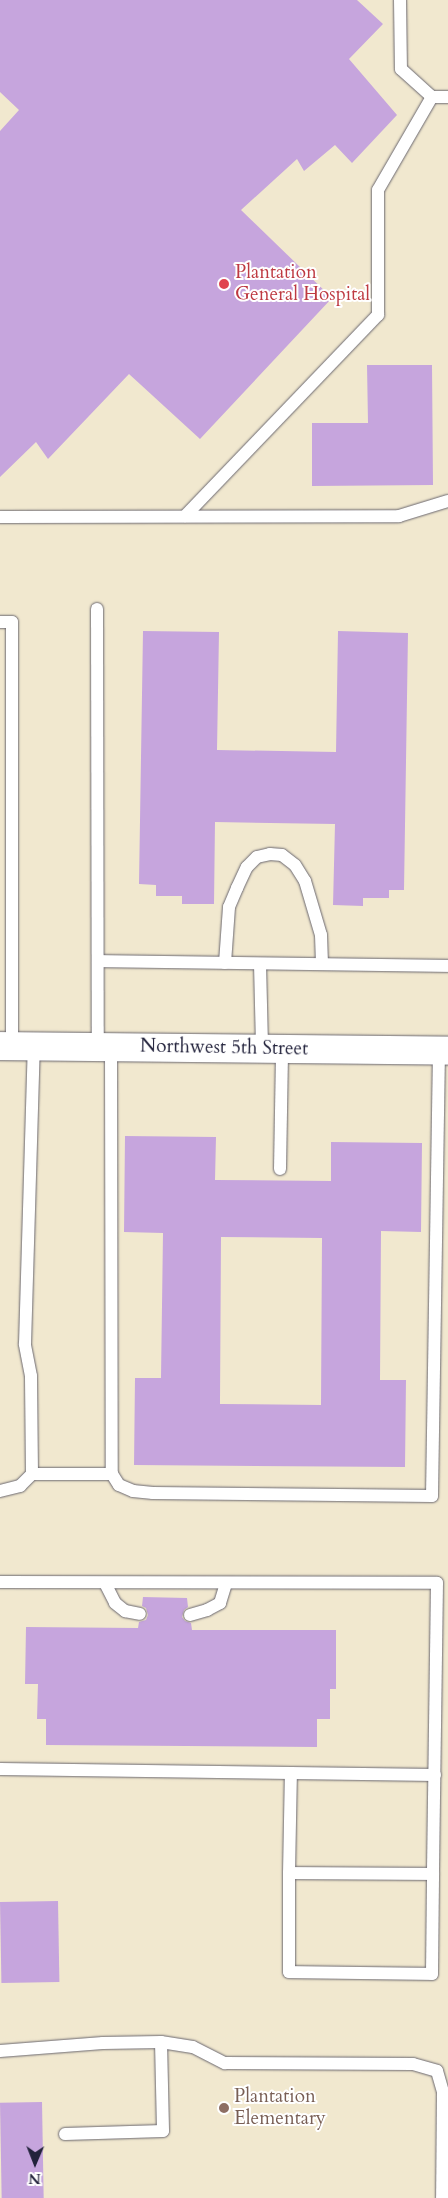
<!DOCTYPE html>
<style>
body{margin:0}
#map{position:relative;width:448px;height:2198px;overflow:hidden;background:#f1e8cf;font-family:Cardo,serif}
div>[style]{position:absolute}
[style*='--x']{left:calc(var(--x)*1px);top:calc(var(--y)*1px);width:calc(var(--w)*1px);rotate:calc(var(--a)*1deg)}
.building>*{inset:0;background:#c6a5dd;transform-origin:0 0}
.roads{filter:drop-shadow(0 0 1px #6a676f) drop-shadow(0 0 1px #6a676f)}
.service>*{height:12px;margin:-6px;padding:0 6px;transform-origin:6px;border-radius:6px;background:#fff}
.tertiary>*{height:28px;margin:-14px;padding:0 14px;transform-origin:14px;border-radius:14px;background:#fff}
.dots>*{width:14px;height:14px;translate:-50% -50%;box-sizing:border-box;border:2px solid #fff;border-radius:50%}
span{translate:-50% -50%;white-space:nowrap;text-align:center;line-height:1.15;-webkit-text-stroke:4px #fff;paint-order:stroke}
.health-label{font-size:19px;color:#be3a42}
.left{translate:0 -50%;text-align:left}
.street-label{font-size:19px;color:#22223b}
.education-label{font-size:19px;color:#785e54}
.north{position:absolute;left:10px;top:2138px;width:50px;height:50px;-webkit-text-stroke:4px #fff;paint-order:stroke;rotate:181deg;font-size:14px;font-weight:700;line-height:20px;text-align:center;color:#22223b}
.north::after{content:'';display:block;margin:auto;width:18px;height:22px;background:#22223b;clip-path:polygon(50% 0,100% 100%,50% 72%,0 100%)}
</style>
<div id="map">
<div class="building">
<div style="clip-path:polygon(0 0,357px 0,383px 24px,349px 59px,397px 115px,352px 163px,335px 145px,304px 171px,297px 159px,241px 210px,332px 298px,200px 439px,129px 374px,48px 459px,36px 442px,0 477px,0 131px,19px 110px,0 92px)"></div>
<div style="clip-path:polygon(367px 365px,432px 365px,433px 485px,312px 486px,312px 423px,368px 423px)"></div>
<div style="clip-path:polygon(143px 631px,219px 632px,217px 750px,336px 752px,338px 631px,408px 633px,404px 890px,389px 890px,389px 898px,363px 898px,363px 906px,333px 905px,335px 824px,215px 822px,214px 904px,182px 904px,182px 896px,156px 896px,156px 885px,139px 884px)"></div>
<div style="clip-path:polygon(evenodd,125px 1136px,216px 1137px,215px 1180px,331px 1181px,331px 1142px,422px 1143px,421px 1232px,381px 1231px,380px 1380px,406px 1380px,405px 1467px,134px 1465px,135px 1378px,161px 1378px,163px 1233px,124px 1232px,125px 1136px,221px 1237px,322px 1238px,321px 1405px,220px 1404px,221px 1237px)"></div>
<div style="clip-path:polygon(143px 1597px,187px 1598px,188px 1607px,184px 1610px,182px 1617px,185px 1621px,191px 1623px,192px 1630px,336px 1630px,336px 1689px,330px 1689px,330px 1719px,317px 1719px,317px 1747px,46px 1745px,46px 1719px,37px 1719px,38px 1684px,25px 1684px,26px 1627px,138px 1628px,139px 1622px,146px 1620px,148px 1615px,146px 1608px,142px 1606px)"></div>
<div style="left:58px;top:1901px;width:81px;height:58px;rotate:89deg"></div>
<div style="left:42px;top:2102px;width:96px;height:42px;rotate:89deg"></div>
</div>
<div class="roads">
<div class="service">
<div style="--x:400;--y:0;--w:69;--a:89.2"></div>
<div style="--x:401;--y:69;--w:42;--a:42.1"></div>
<div style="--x:432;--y:97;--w:16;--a:0"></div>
<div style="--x:185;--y:516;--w:279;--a:-46.2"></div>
<div style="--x:378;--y:315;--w:125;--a:-90"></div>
<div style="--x:378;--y:190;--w:108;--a:-59.9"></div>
<div style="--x:0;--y:517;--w:399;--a:-0.1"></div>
<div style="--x:399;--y:516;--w:51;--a:-17"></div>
<div style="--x:97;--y:609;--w:438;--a:89.9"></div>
<div style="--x:0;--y:622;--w:12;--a:0"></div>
<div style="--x:12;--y:622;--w:424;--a:90"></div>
<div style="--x:98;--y:961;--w:350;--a:0.8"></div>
<div style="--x:225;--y:963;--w:56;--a:-85.9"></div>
<div style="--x:229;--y:907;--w:21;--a:-67"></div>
<div style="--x:237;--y:888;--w:23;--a:-65"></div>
<div style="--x:247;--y:867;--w:14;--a:-45"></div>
<div style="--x:257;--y:857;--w:13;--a:-13"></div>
<div style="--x:270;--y:854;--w:12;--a:5"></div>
<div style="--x:282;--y:855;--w:16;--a:38"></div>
<div style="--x:295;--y:865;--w:19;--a:58"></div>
<div style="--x:305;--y:881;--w:56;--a:73.5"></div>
<div style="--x:321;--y:935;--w:29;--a:88"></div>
<div style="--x:260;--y:964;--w:84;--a:88.6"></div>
<div style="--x:111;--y:1047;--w:427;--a:89.9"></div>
<div style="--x:112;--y:1474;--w:13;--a:58"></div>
<div style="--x:119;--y:1485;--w:15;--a:23"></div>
<div style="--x:133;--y:1491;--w:20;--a:6"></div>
<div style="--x:153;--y:1493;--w:279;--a:0.6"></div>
<div style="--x:432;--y:1496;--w:446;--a:-89.1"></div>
<div style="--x:280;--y:1169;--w:120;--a:-89"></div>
<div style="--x:32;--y:1474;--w:80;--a:0"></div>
<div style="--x:0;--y:1491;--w:21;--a:-14"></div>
<div style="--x:20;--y:1486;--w:17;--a:-45"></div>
<div style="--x:32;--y:1474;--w:98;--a:-90.6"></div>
<div style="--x:31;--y:1376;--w:33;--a:-101"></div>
<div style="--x:25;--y:1344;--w:298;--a:-88.3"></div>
<div style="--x:0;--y:1582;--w:437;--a:0.1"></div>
<div style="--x:437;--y:1583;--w:291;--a:90.8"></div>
<div style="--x:433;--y:1874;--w:144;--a:-179.6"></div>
<div style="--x:289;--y:1873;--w:100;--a:-88.9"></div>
<div style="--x:291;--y:1773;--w:291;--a:-179.2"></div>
<div style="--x:105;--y:1583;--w:22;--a:63"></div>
<div style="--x:115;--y:1603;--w:13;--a:39"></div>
<div style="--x:125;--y:1611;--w:15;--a:11"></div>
<div style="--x:190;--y:1615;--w:18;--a:-16"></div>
<div style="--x:207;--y:1610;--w:15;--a:-28"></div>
<div style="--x:220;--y:1603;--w:21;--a:-73"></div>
<div style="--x:291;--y:1773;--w:144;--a:0.8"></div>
<div style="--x:289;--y:1873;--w:99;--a:90"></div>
<div style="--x:289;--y:1972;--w:143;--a:0.8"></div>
<div style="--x:432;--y:1974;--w:100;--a:-89.4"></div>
<div style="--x:161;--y:2042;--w:32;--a:9"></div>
<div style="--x:193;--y:2047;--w:36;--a:27"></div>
<div style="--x:225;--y:2063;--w:188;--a:0.3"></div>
<div style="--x:413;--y:2064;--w:25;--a:16"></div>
<div style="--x:437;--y:2071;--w:22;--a:74"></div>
<div style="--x:443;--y:2092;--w:106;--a:90.5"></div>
<div style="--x:0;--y:2051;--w:103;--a:-4.4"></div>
<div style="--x:103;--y:2043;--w:58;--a:-1"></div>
<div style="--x:161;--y:2042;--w:89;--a:88.7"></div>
<div style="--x:163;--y:2131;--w:98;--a:178.2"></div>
</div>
<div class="tertiary">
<div style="--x:0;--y:1046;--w:448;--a:0.6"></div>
</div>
</div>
<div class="dots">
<div style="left:224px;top:284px;background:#e0444e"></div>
<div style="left:224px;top:2108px;background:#8d6e63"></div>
</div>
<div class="health-label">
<span class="left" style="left:235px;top:284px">Plantation<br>General Hospital</span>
</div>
<div class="street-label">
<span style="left:224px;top:1048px;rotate:1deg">Northwest 5th Street</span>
</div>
<div class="education-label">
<span class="left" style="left:234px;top:2108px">Plantation<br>Elementary</span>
</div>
<div class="north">N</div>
</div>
